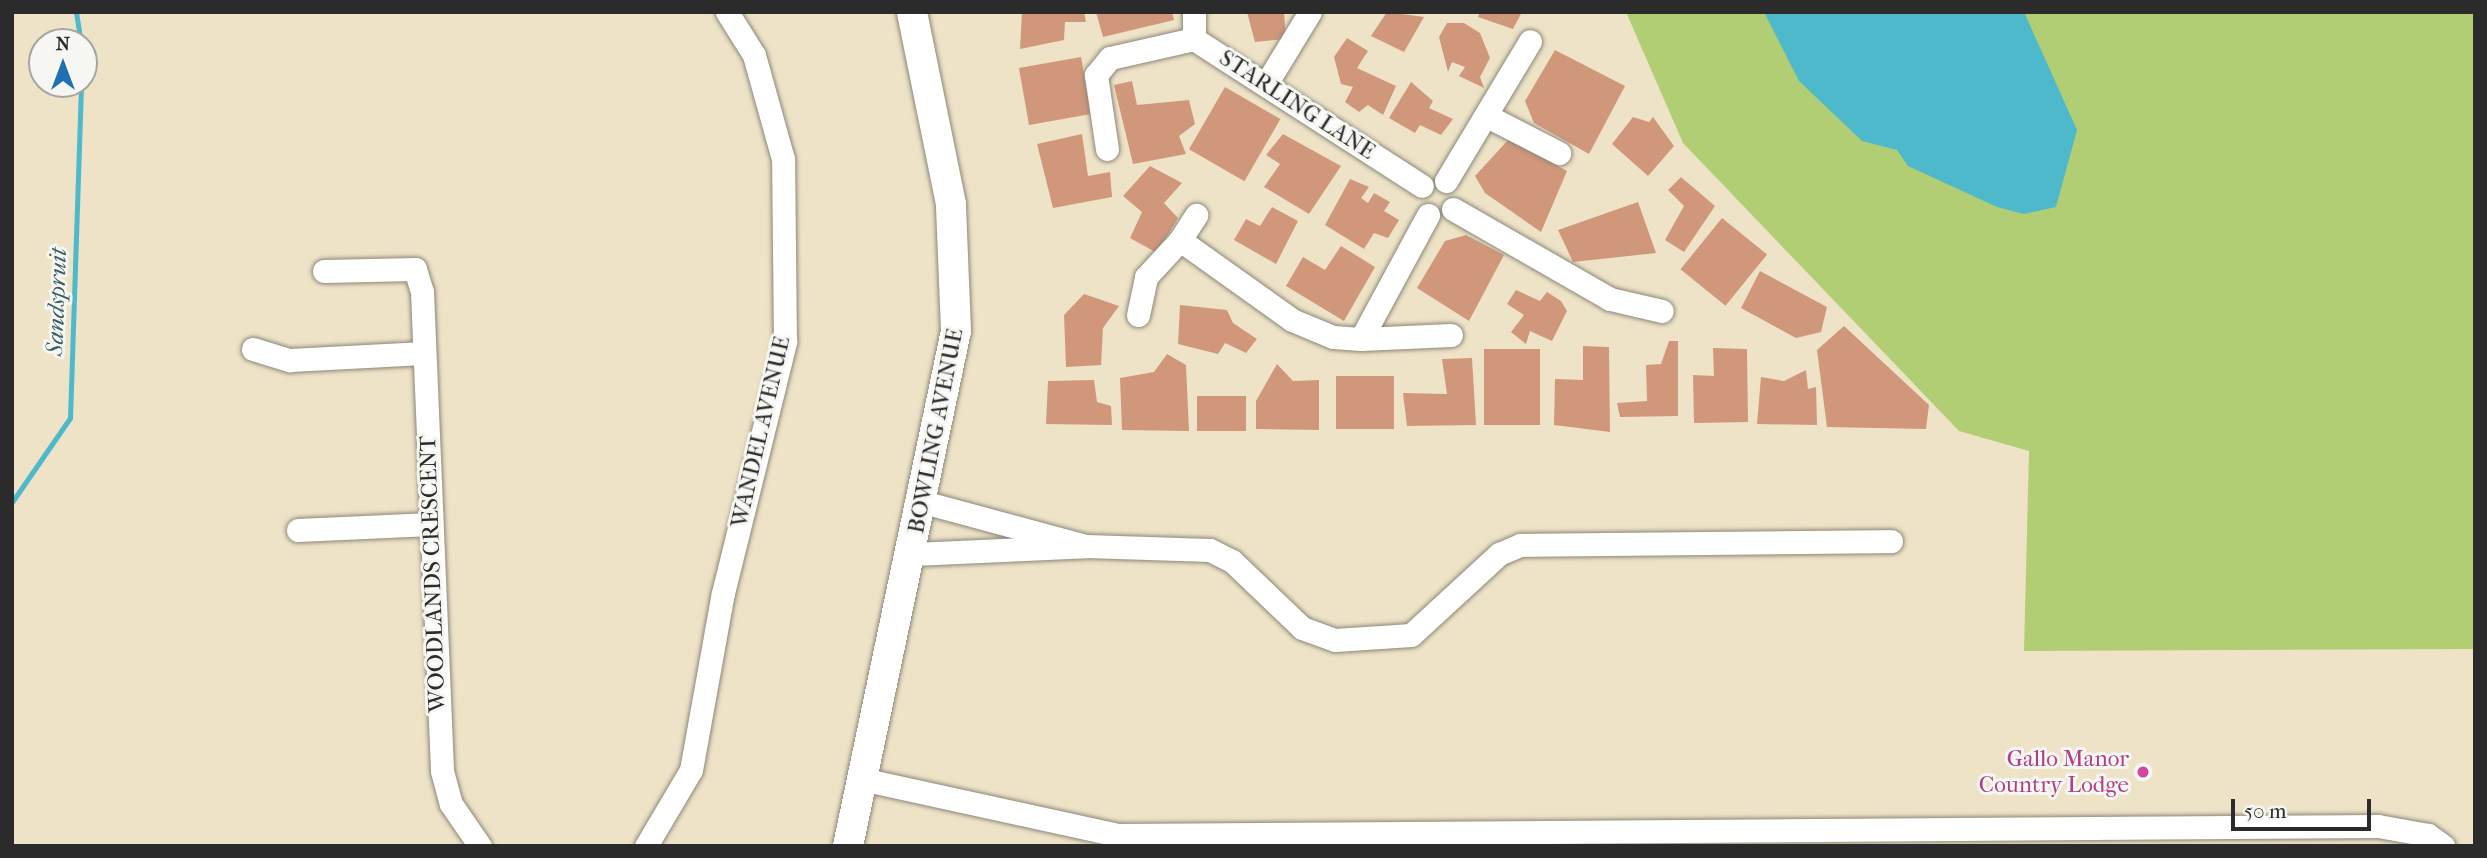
<!DOCTYPE html>
<style>
body{margin:0}
#map{position:relative;width:2487px;height:858px;overflow:hidden;background:#eee3c7;font-family:"IM FELL French Canon",serif}
div>[style]{position:absolute}
[style*='--x']{left:calc(var(--x)*1px);top:calc(var(--y)*1px);width:calc(var(--w)*1px);rotate:calc(var(--a)*1deg)}
.green>*{inset:0;background:#b2ce74}
.water>*{inset:0;background:#4eb9ca}
.stream>*{height:5px;margin:-2.5px;padding:0 2.5px;transform-origin:2.5px;border-radius:2.5px;background:#4eb9ca}
.building>*{inset:0;background:#d1977b;transform-origin:0 0}
.roads{filter:drop-shadow(0 0 2px #8c8779) drop-shadow(0 0 2px #8c8779)}
.minor>*{height:23px;margin:-11.5px;padding:0 11.5px;transform-origin:11.5px;border-radius:11.5px;background:#fff}
.major>*{height:30px;margin:-15px;padding:0 15px;transform-origin:15px;border-radius:15px;background:#fff}
.dots>*{width:19px;height:19px;translate:-50% -50%;box-sizing:border-box;border:4px solid #f6f6f2;border-radius:50%}
span{translate:-50% -50%;white-space:nowrap;text-align:center;line-height:1.15;-webkit-text-stroke:6px #f6f6f2;paint-order:stroke}
.street-label{font-size:23px;color:#2b2b2b}
.hotel-label{font-size:23px;color:#b23c85}
.right{translate:-100% -50%;text-align:right}
.water-label{font-size:24px;color:#375d63;font-style:italic}
.frame{position:absolute;inset:0;border:14px solid #2b2b2b;pointer-events:none}
.north{position:absolute;left:28px;top:28px;width:70px;height:70px;box-sizing:border-box;background:#f6f6f2;border:2px solid #a5a5a2;border-radius:50%;rotate:0deg;font-size:19px;font-weight:700;line-height:28px;text-align:center;color:#2b2b2b}
.north::after{content:'';display:block;margin:auto;width:24px;height:32px;background:#1f6fb2;clip-path:polygon(50% 0,100% 100%,50% 72%,0 100%)}
.scale{position:absolute;left:2231px;top:799px;width:140px;height:32px;box-sizing:border-box;border:4px solid #2b2b2b;border-top:0;padding-left:9px;font-size:21px;line-height:24px;white-space:nowrap;color:#2b2b2b;-webkit-text-stroke:5px #f6f6f2;paint-order:stroke}
</style>
<div id="map">
<div class="green">
<div style="clip-path:polygon(1626px 12px,2475px 12px,2475px 649px,2024px 651px,2029px 451px,1959px 431px,1683px 143px)"></div>
</div>
<div class="water">
<div style="clip-path:polygon(1764px 12px,2024px 12px,2077px 130px,2056px 207px,2024px 214px,1997px 207px,1908px 166px,1897px 150px,1862px 141px,1799px 81px)"></div>
</div>
<div class="stream">
<div style="--x:76;--y:12;--w:30;--a:81"></div>
<div style="--x:12;--y:502;--w:102;--a:-55.4"></div>
<div style="--x:70;--y:418;--w:334;--a:-88.1"></div>
</div>
<div class="building">
<div style="clip-path:polygon(1022px 12px,1084px 12px,1086px 22px,1065px 22px,1064px 40px,1020px 49px)"></div>
<div style="clip-path:polygon(1096px 12px,1172px 12px,1174px 20px,1103px 37px)"></div>
<div style="clip-path:polygon(1247px 12px,1284px 12px,1286px 39px,1255px 42px)"></div>
<div style="clip-path:polygon(1387px 12px,1424px 17px,1404px 52px,1371px 36px)"></div>
<div style="clip-path:polygon(1480px 12px,1522px 12px,1513px 29px,1478px 17px)"></div>
<div style="clip-path:polygon(1447px 23px,1464px 23px,1480px 33px,1490px 58px,1480px 77px,1484px 88px,1459px 76px,1465px 67px,1452px 62px,1448px 72px,1439px 37px)"></div>
<div style="clip-path:polygon(1347px 38px,1368px 51px,1357px 68px,1396px 86px,1383px 115px,1368px 105px,1359px 112px,1345px 102px,1353px 87px,1341px 84px,1334px 57px)"></div>
<div style="clip-path:polygon(1555px 50px,1625px 86px,1589px 154px,1534px 123px,1525px 101px)"></div>
<div style="left:1081px;top:57px;width:58px;height:63px;rotate:80deg"></div>
<div style="clip-path:polygon(1132px 81px,1137px 105px,1189px 100px,1195px 124px,1179px 136px,1186px 154px,1133px 164px,1114px 85px)"></div>
<div style="clip-path:polygon(1411px 82px,1433px 101px,1429px 108px,1453px 119px,1441px 135px,1420px 125px,1415px 133px,1389px 118px)"></div>
<div style="left:1225px;top:87px;width:64px;height:72px;rotate:30deg"></div>
<div style="clip-path:polygon(1633px 117px,1649px 122px,1653px 117px,1674px 146px,1648px 176px,1612px 144px)"></div>
<div style="clip-path:polygon(1082px 134px,1088px 176px,1110px 172px,1112px 197px,1053px 208px,1037px 144px)"></div>
<div style="clip-path:polygon(1283px 134px,1341px 166px,1309px 214px,1264px 187px,1280px 164px,1266px 155px)"></div>
<div style="clip-path:polygon(1509px 139px,1567px 171px,1541px 232px,1485px 193px,1475px 176px)"></div>
<div style="clip-path:polygon(1150px 166px,1182px 183px,1164px 203px,1178px 218px,1157px 253px,1130px 238px,1142px 212px,1123px 196px)"></div>
<div style="clip-path:polygon(1681px 177px,1715px 206px,1684px 252px,1665px 240px,1684px 206px,1668px 190px)"></div>
<div style="clip-path:polygon(1350px 179px,1369px 187px,1361px 198px,1368px 203px,1374px 193px,1390px 202px,1384px 211px,1399px 220px,1388px 238px,1374px 233px,1364px 249px,1325px 225px)"></div>
<div style="clip-path:polygon(1638px 202px,1656px 253px,1573px 262px,1558px 230px)"></div>
<div style="clip-path:polygon(1272px 207px,1298px 221px,1276px 264px,1234px 240px,1246px 219px,1260px 226px)"></div>
<div style="left:1722px;top:218px;width:58px;height:66px;rotate:39deg"></div>
<div style="clip-path:polygon(1466px 235px,1504px 255px,1469px 321px,1417px 288px,1445px 241px)"></div>
<div style="clip-path:polygon(1341px 246px,1375px 267px,1344px 321px,1286px 286px,1303px 257px,1325px 270px)"></div>
<div style="clip-path:polygon(1760px 271px,1827px 307px,1821px 332px,1796px 338px,1741px 308px)"></div>
<div style="clip-path:polygon(1516px 290px,1540px 301px,1547px 292px,1561px 301px,1567px 311px,1552px 341px,1530px 331px,1526px 344px,1511px 332px,1524px 315px,1507px 304px)"></div>
<div style="clip-path:polygon(1084px 294px,1119px 306px,1103px 328px,1101px 365px,1066px 367px,1064px 315px)"></div>
<div style="clip-path:polygon(1180px 305px,1227px 310px,1233px 323px,1257px 339px,1246px 353px,1225px 343px,1218px 354px,1178px 344px)"></div>
<div style="clip-path:polygon(1844px 326px,1929px 405px,1926px 429px,1827px 427px,1817px 350px)"></div>
<div style="clip-path:polygon(1669px 341px,1678px 341px,1678px 416px,1620px 417px,1617px 403px,1647px 401px,1646px 365px,1661px 364px)"></div>
<div style="clip-path:polygon(1583px 346px,1609px 347px,1610px 432px,1554px 425px,1555px 379px,1583px 380px)"></div>
<div style="clip-path:polygon(1713px 348px,1747px 349px,1748px 422px,1694px 423px,1693px 375px,1714px 376px)"></div>
<div style="left:1484px;top:349px;width:56px;height:76px"></div>
<div style="clip-path:polygon(1167px 354px,1186px 365px,1189px 431px,1122px 430px,1120px 378px,1154px 372px)"></div>
<div style="clip-path:polygon(1472px 358px,1476px 425px,1407px 426px,1403px 393px,1447px 394px,1442px 359px)"></div>
<div style="clip-path:polygon(1277px 364px,1293px 381px,1319px 380px,1319px 430px,1256px 429px,1256px 401px)"></div>
<div style="clip-path:polygon(1806px 370px,1808px 389px,1816px 387px,1817px 425px,1757px 424px,1761px 377px,1784px 381px)"></div>
<div style="left:1394px;top:376px;width:53px;height:58px;rotate:90deg"></div>
<div style="clip-path:polygon(1094px 380px,1097px 402px,1111px 406px,1112px 425px,1046px 424px,1048px 381px)"></div>
<div style="left:1197px;top:396px;width:49px;height:35px"></div>
</div>
<div class="roads">
<div class="minor">
<div style="--x:1194;--y:12;--w:27;--a:90"></div>
<div style="--x:1194;--y:39;--w:271;--a:32.8"></div>
<div style="--x:1266;--y:84;--w:84;--a:-58.6"></div>
<div style="--x:1489;--y:117;--w:79;--a:27.2"></div>
<div style="--x:1107;--y:149;--w:75;--a:-98.5"></div>
<div style="--x:1096;--y:75;--w:22;--a:-51"></div>
<div style="--x:1110;--y:58;--w:86;--a:-12.7"></div>
<div style="--x:1446;--y:181;--w:163;--a:-59"></div>
<div style="--x:1453;--y:209;--w:181;--a:29.8"></div>
<div style="--x:1610;--y:299;--w:53;--a:13"></div>
<div style="--x:1180;--y:240;--w:30;--a:-57"></div>
<div style="--x:324;--y:271;--w:91;--a:-1.3"></div>
<div style="--x:415;--y:269;--w:24;--a:73"></div>
<div style="--x:422;--y:292;--w:479;--a:87.6"></div>
<div style="--x:442;--y:771;--w:34;--a:75"></div>
<div style="--x:451;--y:804;--w:51;--a:55.4"></div>
<div style="--x:1138;--y:315;--w:39;--a:-78"></div>
<div style="--x:1146;--y:277;--w:50;--a:-47.4"></div>
<div style="--x:1180;--y:240;--w:138;--a:35.5"></div>
<div style="--x:1292;--y:320;--w:44;--a:22.5"></div>
<div style="--x:1333;--y:337;--w:28;--a:4"></div>
<div style="--x:1361;--y:339;--w:141;--a:-61.6"></div>
<div style="--x:1361;--y:339;--w:90;--a:-2.5"></div>
<div style="--x:253;--y:349;--w:39;--a:17"></div>
<div style="--x:290;--y:360;--w:134;--a:-3"></div>
<div style="--x:923;--y:502;--w:165;--a:15.1"></div>
<div style="--x:298;--y:530;--w:133;--a:-2.6"></div>
<div style="--x:913;--y:554;--w:173;--a:-2.6"></div>
<div style="--x:1086;--y:546;--w:124;--a:1.8"></div>
<div style="--x:1210;--y:550;--w:25;--a:27"></div>
<div style="--x:1232;--y:561;--w:97;--a:43.7"></div>
<div style="--x:1302;--y:628;--w:35;--a:20"></div>
<div style="--x:1335;--y:640;--w:76;--a:-3.8"></div>
<div style="--x:1411;--y:635;--w:120;--a:-42.6"></div>
<div style="--x:1499;--y:554;--w:23;--a:-23"></div>
<div style="--x:1520;--y:545;--w:371;--a:-0.6"></div>
<div style="--x:861;--y:779;--w:262;--a:12.3"></div>
<div style="--x:1117;--y:835;--w:1261;--a:-0.41"></div>
<div style="--x:2378;--y:826;--w:51;--a:10.2"></div>
<div style="--x:2428;--y:835;--w:19;--a:36"></div>
<div style="--x:646;--y:846;--w:88;--a:-59.4"></div>
<div style="--x:691;--y:770;--w:180;--a:-79.8"></div>
<div style="--x:723;--y:593;--w:259;--a:-76.1"></div>
<div style="--x:785;--y:342;--w:183;--a:-90.6"></div>
<div style="--x:783;--y:159;--w:108;--a:-105.6"></div>
<div style="--x:754;--y:55;--w:51;--a:-122.1"></div>
</div>
<div class="major">
<div style="--x:848;--y:846;--w:526;--a:-78.16"></div>
<div style="--x:956;--y:331;--w:127;--a:-92.3"></div>
<div style="--x:951;--y:204;--w:196;--a:-101.5"></div>
</div>
</div>
<div class="dots">
<div style="left:2143px;top:772px;background:#d1479c"></div>
</div>
<div class="street-label">
<span style="left:1297px;top:105px;rotate:33deg">STARLING LANE</span>
<span style="left:936px;top:431px;rotate:-79deg">BOWLING AVENUE</span>
<span style="left:761px;top:432px;rotate:-77deg">WANDEL AVENUE</span>
<span style="left:433px;top:574px;rotate:-92deg">WOODLANDS CRESCENT</span>
</div>
<div class="hotel-label">
<span class="right" style="left:2129px;top:772px">Gallo Manor<br>Country Lodge</span>
</div>
<div class="water-label">
<span style="left:57px;top:302px;rotate:-88deg">Sandspruit</span>
</div>
<div class="frame"></div>
<div class="north">N</div>
<div class="scale">50 m</div>
</div>
